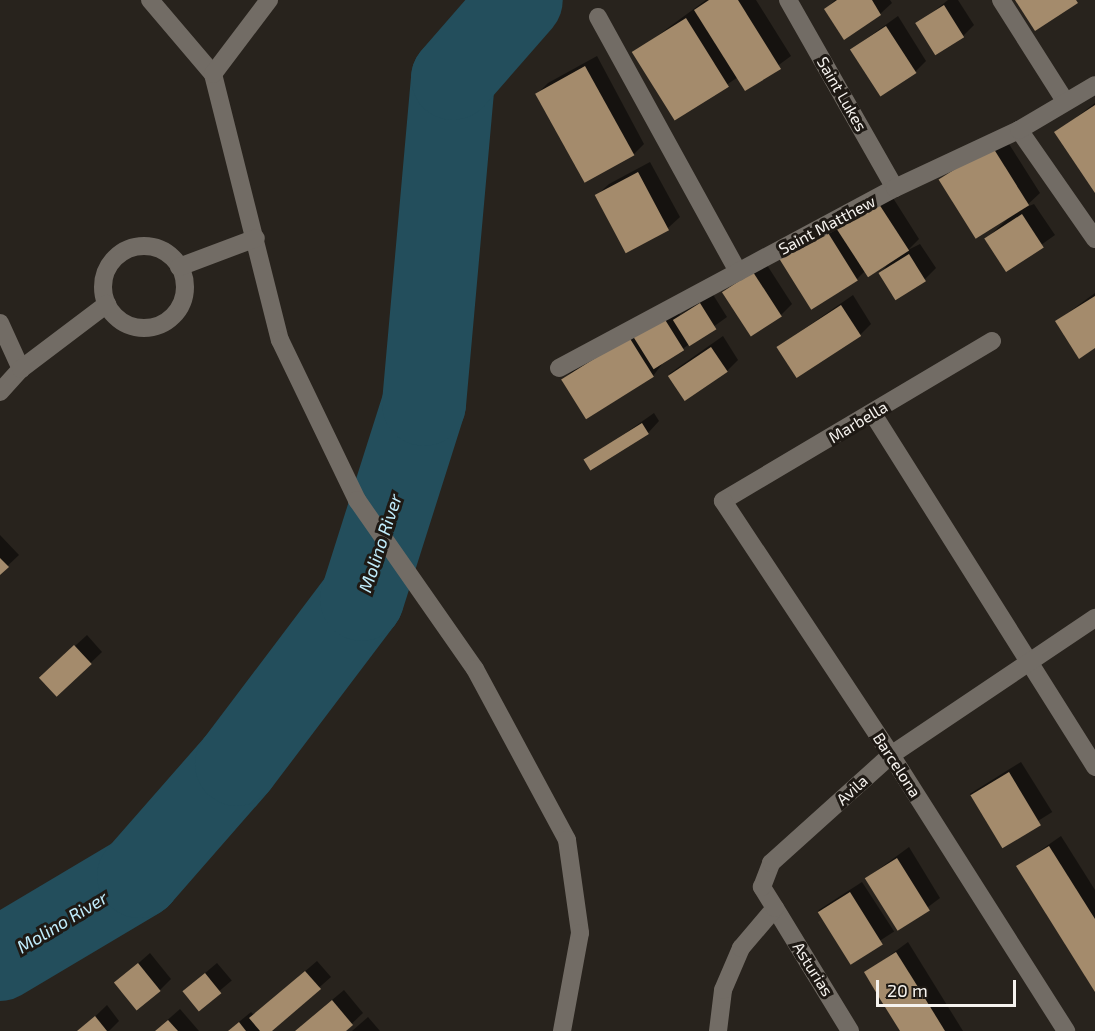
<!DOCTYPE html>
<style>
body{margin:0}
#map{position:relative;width:1095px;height:1031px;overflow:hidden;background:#28231d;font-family:"Exo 2",sans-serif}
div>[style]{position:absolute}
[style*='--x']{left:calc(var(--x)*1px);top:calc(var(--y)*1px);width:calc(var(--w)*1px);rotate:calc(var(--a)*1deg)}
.shadow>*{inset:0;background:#0007;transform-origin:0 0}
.river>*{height:84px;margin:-42px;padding:0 42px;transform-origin:42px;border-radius:42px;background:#234e5c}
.building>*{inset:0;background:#a48b6c;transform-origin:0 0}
.minor>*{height:18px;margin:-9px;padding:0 9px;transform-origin:9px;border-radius:9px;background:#726c65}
.minor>.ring{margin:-9px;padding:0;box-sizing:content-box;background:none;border:18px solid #726c65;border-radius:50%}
span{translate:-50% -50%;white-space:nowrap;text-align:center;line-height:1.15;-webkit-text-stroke:6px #1e1914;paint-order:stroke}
.street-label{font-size:16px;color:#f6f3ef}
.water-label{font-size:18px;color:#c1edfc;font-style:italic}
.scale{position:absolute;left:876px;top:980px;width:140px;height:27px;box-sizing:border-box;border:3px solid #f6f3ef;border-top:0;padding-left:8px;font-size:18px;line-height:21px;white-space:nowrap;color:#f6f3ef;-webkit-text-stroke:4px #1e1914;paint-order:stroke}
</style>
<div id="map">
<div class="shadow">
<div style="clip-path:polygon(706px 0,756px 0,791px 56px,746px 89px,738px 77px,677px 119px,634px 53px)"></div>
<div style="clip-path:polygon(835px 0,890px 0,892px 3px,880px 14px,826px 9px)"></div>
<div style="clip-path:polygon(948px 0,958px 0,974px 25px,963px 36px,918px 24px)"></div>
<div style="clip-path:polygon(898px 16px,926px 61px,915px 72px,852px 49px)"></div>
<div style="clip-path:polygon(597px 56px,644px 144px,633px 155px,537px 94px,548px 83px)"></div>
<div style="clip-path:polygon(1095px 103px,1095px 190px,1056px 133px)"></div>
<div style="clip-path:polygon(1004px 136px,1040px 193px,1024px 208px,1034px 204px,1055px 235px,1006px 270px,986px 239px,1015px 212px,941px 181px)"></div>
<div style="clip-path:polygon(650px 162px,680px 217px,668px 228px,627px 251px,597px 195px,609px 184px)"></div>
<div style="clip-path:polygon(888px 190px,919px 239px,908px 250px,920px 244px,936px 268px,925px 279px,881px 273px,890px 261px,865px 271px,857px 279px,781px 258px)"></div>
<div style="clip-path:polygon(765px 262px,792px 304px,781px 315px,724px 292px)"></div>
<div style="clip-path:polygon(712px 293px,727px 317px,663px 363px,653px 376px,563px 380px,575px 368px,676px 308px,680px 315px)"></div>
<div style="clip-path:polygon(1095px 293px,1095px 346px,1057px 321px)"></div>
<div style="clip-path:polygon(853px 295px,871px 324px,860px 335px,778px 347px)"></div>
<div style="clip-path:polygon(723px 336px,738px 360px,727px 371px,669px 374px)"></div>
<div style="clip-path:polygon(654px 413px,659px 421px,648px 433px,586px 461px)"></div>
<div style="clip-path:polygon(0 535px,19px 555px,0 573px)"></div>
<div style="clip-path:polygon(87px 635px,102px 652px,57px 695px,52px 667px)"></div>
<div style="left:1021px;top:762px;width:59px;height:60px;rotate:58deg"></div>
<div style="clip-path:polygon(1061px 836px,1095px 890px,1095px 989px,1018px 866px)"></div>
<div style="clip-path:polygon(909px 847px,940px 898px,899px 929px,867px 878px)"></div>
<div style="left:862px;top:882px;width:59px;height:52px;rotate:57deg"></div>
<div style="clip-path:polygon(908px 942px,963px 1031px,902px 1031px,866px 973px)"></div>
<div style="clip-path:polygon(150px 953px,171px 979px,160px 990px,116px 983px)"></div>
<div style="clip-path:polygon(317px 961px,331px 977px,270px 1031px,228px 1031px,251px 1012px,254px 1015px)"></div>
<div style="left:217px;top:963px;width:23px;height:43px;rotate:50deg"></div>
<div style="clip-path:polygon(344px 990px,363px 1013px,344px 1031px,295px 1031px)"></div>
<div style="clip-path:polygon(107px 1005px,119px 1021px,109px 1031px,80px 1031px)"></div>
<div style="clip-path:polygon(180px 1009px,199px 1031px,155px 1031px)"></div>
<div style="clip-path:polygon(368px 1017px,380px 1031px,352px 1031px)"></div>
</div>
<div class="river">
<div style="--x:0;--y:959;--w:162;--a:-30.8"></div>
<div style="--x:139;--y:876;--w:149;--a:-48.8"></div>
<div style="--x:237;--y:764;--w:207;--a:-52.9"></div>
<div style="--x:362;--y:599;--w:205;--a:-72.4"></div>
<div style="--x:424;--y:404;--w:327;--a:-84.9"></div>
<div style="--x:453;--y:78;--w:103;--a:-48.9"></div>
</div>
<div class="building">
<div style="clip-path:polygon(709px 0,738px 0,781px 69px,745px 91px,694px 10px)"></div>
<div style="clip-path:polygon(837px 0,872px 0,881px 15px,844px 40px,824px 9px)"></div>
<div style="clip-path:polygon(1015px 0,1076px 0,1078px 3px,1035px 31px)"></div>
<div style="left:944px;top:5px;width:38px;height:34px;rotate:58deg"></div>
<div style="left:686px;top:18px;width:81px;height:64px;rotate:58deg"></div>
<div style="left:886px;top:26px;width:56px;height:43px;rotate:57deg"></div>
<div style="left:585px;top:66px;width:102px;height:57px;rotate:61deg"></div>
<div style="clip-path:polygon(1095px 105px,1095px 193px,1054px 132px)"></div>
<div style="left:992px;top:146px;width:70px;height:63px;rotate:58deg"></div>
<div style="left:638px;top:172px;width:66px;height:49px;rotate:62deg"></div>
<div style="left:877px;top:201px;width:59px;height:49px;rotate:57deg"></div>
<div style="left:1022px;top:214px;width:40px;height:45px;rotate:57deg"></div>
<div style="left:825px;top:228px;width:62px;height:55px;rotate:58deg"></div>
<div style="left:909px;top:254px;width:32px;height:36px;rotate:58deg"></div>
<div style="left:753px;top:272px;width:53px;height:37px;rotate:57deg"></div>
<div style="clip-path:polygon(1095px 296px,1095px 348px,1079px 359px,1055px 321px)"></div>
<div style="left:700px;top:303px;width:31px;height:32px;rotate:58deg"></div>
<div style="left:841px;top:305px;width:37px;height:77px;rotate:57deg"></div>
<div style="left:664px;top:318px;width:38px;height:36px;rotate:58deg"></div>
<div style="left:629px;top:337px;width:47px;height:80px;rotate:58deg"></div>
<div style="left:711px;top:347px;width:30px;height:52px;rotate:56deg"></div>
<div style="left:642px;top:423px;width:13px;height:69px;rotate:58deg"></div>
<div style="clip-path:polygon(0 558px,9px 567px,0 575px)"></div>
<div style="left:74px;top:645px;width:26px;height:48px;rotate:47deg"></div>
<div style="left:1009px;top:772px;width:62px;height:45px;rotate:59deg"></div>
<div style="clip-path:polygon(1049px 846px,1095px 919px,1095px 992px,1016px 866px)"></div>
<div style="left:897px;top:858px;width:62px;height:38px;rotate:58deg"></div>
<div style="left:850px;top:892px;width:62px;height:38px;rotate:58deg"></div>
<div style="clip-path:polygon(896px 952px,913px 979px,945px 1031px,900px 1031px,880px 999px,864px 972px)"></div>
<div style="left:138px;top:963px;width:36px;height:31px;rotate:51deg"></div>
<div style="clip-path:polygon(305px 971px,321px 989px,272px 1031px,260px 1031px,249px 1018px)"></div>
<div style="left:205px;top:973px;width:26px;height:29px;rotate:51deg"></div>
<div style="clip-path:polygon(332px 1000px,353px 1025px,346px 1031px,295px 1031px)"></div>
<div style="clip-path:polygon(95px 1016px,107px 1031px,77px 1031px)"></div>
<div style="clip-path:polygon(168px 1020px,178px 1031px,155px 1031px)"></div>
<div style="clip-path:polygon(239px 1022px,246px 1031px,228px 1031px)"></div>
</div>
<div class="minor">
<div style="--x:150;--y:0;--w:97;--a:49.6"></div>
<div style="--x:213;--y:74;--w:274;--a:75.9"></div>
<div style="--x:280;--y:340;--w:178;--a:64.3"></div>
<div style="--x:357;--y:500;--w:206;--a:55.1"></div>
<div style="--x:475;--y:669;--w:194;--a:61.7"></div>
<div style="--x:567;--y:840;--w:94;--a:82"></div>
<div style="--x:580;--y:933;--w:100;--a:100.4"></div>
<div style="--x:788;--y:0;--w:216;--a:60.4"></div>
<div style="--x:1001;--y:0;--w:120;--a:57.6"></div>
<div style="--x:598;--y:17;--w:291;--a:61.2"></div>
<div style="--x:213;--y:74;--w:93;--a:-52.9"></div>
<div style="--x:1019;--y:130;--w:133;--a:55.1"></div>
<div class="ring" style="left:103px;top:246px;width:64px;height:64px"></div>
<div style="--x:179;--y:267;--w:82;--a:-20.6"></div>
<div style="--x:0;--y:323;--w:51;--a:65.5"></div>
<div style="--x:992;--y:341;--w:313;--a:149.3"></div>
<div style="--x:723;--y:501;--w:305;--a:56.5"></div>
<div style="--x:891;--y:755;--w:327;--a:57.6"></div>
<div style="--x:559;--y:368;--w:381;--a:-28.2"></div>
<div style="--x:895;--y:188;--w:137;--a:-25.1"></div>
<div style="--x:1019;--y:130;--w:88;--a:-30.6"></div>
<div style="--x:0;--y:392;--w:31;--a:-48"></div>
<div style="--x:21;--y:369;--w:108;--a:-37.1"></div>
<div style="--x:873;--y:414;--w:417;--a:57.8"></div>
<div style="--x:775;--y:908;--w:144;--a:58.6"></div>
<div style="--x:718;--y:1031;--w:41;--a:-83"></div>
<div style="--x:723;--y:990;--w:46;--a:-66.8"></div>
<div style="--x:741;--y:948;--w:52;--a:-49.6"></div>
<div style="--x:775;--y:908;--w:25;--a:-122"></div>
<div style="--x:762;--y:887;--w:26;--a:-69"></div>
<div style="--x:771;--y:863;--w:161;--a:-42"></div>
<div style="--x:891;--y:755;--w:246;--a:-33.9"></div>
</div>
<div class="street-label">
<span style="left:842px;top:94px;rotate:60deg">Saint Lukes</span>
<span style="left:827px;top:225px;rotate:-28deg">Saint Matthew</span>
<span style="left:858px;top:422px;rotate:-31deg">Marbella</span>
<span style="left:897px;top:765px;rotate:57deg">Barcelona</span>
<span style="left:852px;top:790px;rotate:-42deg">Avila</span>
<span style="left:813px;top:969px;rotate:58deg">Asturias</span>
</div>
<div class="water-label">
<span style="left:380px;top:543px;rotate:-72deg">Molino River</span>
<span style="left:62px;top:922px;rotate:-31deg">Molino River</span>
</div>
<div class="scale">20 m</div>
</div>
